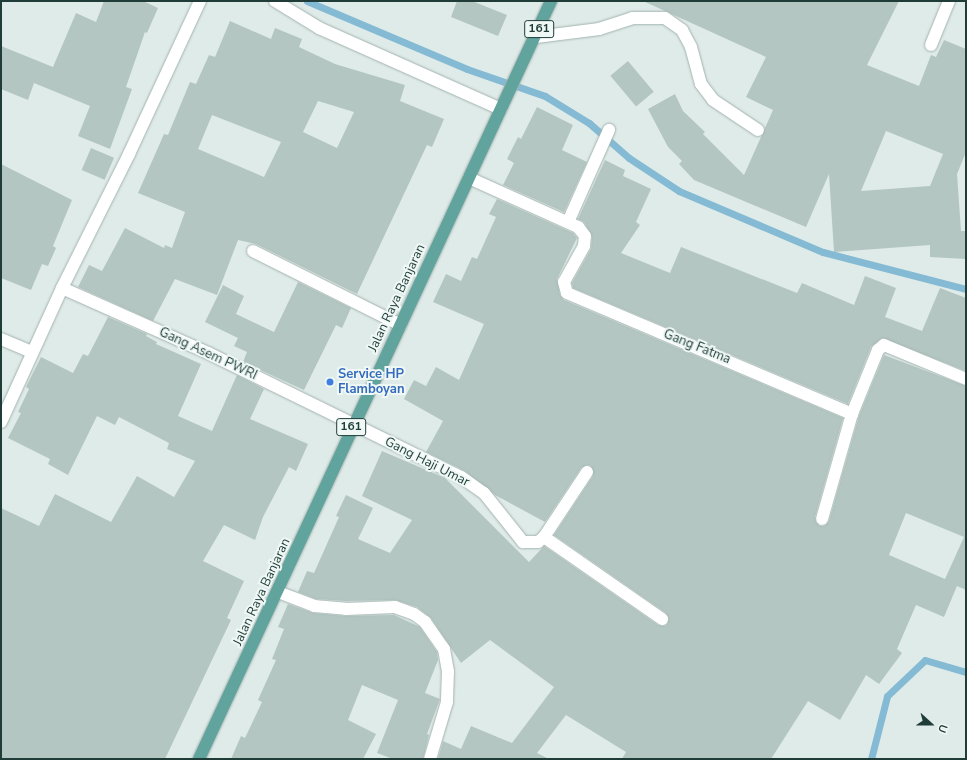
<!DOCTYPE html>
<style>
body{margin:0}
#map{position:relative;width:967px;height:760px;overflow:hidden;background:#dfebe8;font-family:"Nunito Sans",sans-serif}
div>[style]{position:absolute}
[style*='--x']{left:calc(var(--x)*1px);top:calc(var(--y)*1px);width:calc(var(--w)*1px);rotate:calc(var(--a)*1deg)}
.stream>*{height:7px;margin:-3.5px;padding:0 3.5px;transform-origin:3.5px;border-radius:3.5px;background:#84bad3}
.building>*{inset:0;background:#b4c6c1;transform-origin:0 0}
.roads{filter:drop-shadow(0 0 1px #a2b3b0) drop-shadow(0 0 1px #a2b3b0)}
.street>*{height:12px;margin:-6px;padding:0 6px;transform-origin:6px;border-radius:6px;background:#fff}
.primary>*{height:12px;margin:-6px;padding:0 6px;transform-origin:6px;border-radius:6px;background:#61a39d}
.dots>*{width:11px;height:11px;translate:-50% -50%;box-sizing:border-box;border:2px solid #eff8f5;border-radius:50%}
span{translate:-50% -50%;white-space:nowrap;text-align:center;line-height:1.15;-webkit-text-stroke:4px #eff8f5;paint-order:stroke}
.shield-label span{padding:1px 3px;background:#eff8f5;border:1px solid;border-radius:3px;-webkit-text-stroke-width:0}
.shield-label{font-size:12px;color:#1f3c39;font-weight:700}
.street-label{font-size:13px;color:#1f3c39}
.shop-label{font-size:13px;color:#366cbe;font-weight:700}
.left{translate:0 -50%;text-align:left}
.frame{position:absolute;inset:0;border:2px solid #1f3c39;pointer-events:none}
.north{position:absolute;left:911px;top:704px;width:40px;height:40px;-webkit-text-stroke:3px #eff8f5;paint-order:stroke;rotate:111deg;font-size:11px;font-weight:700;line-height:16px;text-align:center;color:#1f3c39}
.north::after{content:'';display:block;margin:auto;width:14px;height:18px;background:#1f3c39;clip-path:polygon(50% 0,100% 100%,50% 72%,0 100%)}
</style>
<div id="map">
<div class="stream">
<div style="--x:307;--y:1;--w:174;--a:23"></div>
<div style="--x:467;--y:69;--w:83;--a:19.1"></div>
<div style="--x:545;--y:96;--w:52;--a:31.5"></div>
<div style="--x:589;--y:123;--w:53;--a:41.2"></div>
<div style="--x:629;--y:158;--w:60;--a:33.4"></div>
<div style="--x:679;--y:191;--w:156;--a:23"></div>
<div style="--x:823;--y:252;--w:148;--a:14.5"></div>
<div style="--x:871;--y:759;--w:65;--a:-75.7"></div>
<div style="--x:887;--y:696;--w:52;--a:-43.5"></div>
<div style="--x:925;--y:660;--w:43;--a:16.3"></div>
</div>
<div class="building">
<div style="clip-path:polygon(104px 1px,143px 1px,158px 8px,147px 33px,145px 32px,126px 87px,132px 89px,110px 149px,78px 136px,90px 106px,34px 83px,28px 100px,1px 89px,1px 46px,53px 67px,76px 13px,96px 22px)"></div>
<div style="clip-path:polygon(457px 1px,472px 1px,507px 15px,498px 36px,451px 17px)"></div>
<div style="clip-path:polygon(evenodd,643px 1px,899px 1px,867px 65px,919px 86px,931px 55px,936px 57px,944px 40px,966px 49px,966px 152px,957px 174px,961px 231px,966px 231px,966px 259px,930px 257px,930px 245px,834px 252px,829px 174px,806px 227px,694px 180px,679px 164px,682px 161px,668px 147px,648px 109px,675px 94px,683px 111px,705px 132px,703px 134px,744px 175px,773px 110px,746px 97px,766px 57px,643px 1px,886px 131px,943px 154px,930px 186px,861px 191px,886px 131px)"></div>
<div style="clip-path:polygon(evenodd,230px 21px,271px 39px,275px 28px,302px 39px,299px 47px,335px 64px,405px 85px,400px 101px,444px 119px,432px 147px,427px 145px,357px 294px,256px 244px,238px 240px,217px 295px,175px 279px,153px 321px,78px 287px,89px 265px,102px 271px,125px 228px,164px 248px,165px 245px,172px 248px,185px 212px,138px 193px,164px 134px,168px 135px,190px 82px,196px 84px,209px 55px,215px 57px,230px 21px,318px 101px,354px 112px,337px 148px,303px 132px,318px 101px,230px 21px,212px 115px,281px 142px,264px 177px,198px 149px,212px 115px)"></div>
<div style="left:628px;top:61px;width:40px;height:23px;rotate:50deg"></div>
<div style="clip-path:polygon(537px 107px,573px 125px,562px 150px,587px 162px,564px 212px,503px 185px,514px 163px,507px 159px,518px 137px,521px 139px)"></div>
<div style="left:91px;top:148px;width:25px;height:24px;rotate:23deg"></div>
<div style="clip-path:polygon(605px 160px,625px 170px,623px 176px,651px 189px,636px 222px,640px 225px,621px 253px,670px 273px,681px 247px,797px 293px,802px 283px,854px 305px,865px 276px,896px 288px,885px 317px,922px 331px,940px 288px,966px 298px,966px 371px,882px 338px,871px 347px,848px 404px,573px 288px,572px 283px,591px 249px,592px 237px,584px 222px,578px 219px)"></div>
<div style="clip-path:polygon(1px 164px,72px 200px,53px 246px,56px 248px,48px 266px,42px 264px,31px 290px,1px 278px)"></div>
<div style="clip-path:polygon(evenodd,497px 199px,573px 233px,577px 238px,557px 279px,560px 295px,564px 300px,843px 418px,815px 517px,820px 526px,824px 526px,829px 521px,859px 416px,884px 355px,966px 386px,966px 590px,957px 586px,944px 617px,916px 605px,897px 649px,902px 653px,879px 684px,866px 675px,840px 720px,808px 701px,771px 759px,622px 759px,626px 752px,566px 715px,537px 753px,549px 759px,438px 759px,443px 741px,461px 749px,471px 726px,512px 743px,554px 687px,490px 640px,461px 663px,431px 618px,417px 607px,395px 600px,346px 601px,316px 599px,298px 592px,307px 571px,314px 573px,339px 517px,336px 516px,346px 495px,373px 508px,358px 539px,390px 553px,412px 520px,362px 496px,382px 451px,445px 478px,529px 562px,544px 546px,658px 625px,665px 626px,668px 623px,666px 613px,554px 535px,593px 476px,591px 466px,587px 465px,581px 468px,545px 522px,495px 495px,465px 471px,426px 452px,443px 421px,404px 399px,414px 380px,426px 386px,436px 367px,459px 380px,484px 324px,433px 302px,446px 274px,461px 281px,472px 257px,477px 259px,496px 217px,489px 214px,497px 199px,906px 513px,964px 537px,945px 579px,889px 555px,906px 513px)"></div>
<div style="clip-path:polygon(298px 282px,351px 308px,342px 328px,336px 325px,304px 390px,243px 362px,247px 352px,234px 346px,238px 338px,205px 322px,223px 285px,244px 296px,236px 314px,274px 332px)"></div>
<div style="clip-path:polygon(108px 317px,147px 334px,146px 336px,157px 342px,156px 344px,201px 364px,178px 416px,212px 431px,237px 375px,264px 389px,250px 419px,308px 444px,296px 471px,289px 467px,263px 517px,255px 540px,224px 525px,203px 561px,244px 581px,227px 618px,231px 620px,165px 759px,1px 759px,1px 508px,39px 526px,55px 494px,111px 522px,137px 476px,174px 497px,195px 461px,167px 449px,169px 443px,119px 417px,115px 425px,97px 416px,68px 475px,48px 464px,50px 459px,8px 438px,21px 413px,18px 412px,29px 389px,26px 387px,41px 357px,73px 373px,83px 354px,88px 356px)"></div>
<div style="clip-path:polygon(288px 604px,313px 613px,346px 616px,394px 615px,420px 627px,437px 652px,438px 660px,425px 693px,440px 699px,427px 734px,429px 735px,423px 759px,393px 759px,377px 753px,398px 700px,362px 685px,348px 720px,376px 734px,363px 759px,231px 759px,241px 736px,245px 738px,262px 702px,258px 700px,276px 660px,272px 659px,284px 629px,278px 627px)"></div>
</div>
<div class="roads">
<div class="street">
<div style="--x:275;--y:1;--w:52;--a:31.5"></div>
<div style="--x:319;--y:28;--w:199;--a:24"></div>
<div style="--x:536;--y:37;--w:64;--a:-7.2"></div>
<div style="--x:599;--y:29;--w:35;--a:-18"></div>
<div style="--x:632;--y:18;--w:33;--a:0"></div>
<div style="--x:665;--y:18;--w:21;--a:35"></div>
<div style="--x:682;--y:30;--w:19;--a:62"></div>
<div style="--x:691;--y:47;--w:38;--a:75"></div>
<div style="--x:701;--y:84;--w:20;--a:53"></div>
<div style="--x:713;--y:100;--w:54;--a:33.7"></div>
<div style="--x:931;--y:45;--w:48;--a:-67.8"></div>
<div style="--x:469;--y:178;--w:120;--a:24.2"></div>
<div style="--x:578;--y:227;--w:11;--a:52"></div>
<div style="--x:585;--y:236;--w:10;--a:96"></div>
<div style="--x:584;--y:246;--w:41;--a:119.1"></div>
<div style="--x:564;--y:282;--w:11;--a:75"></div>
<div style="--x:567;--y:293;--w:310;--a:23"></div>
<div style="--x:852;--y:414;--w:69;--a:-67.9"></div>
<div style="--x:878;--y:350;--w:8;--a:-40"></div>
<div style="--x:884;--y:345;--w:89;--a:22.5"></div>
<div style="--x:568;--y:222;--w:101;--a:-66"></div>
<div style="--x:253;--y:251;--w:165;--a:26.6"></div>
<div style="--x:62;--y:288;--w:160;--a:24"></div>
<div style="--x:208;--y:353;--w:282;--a:26.1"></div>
<div style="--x:461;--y:477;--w:28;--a:35"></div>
<div style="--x:484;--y:493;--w:63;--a:51.5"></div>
<div style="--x:523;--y:542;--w:15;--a:0"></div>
<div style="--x:538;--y:542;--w:8;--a:-40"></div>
<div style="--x:544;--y:537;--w:78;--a:-56.5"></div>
<div style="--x:1;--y:339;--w:34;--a:23"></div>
<div style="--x:1;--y:422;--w:147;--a:-65.5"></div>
<div style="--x:62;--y:288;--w:150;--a:-63.4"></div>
<div style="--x:129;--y:154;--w:169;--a:-65.1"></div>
<div style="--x:822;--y:519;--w:109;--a:-74.1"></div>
<div style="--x:544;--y:537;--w:144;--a:34.8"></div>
<div style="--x:278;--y:592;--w:39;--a:21"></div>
<div style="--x:314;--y:606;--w:32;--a:5"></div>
<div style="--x:346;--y:609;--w:49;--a:-2.3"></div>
<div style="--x:395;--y:607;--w:20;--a:20"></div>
<div style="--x:414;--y:614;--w:14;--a:36"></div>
<div style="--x:425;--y:622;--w:33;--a:55"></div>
<div style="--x:444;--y:649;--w:22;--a:80"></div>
<div style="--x:448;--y:671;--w:31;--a:92"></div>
<div style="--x:447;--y:702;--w:59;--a:106.6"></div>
</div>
<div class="primary">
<div style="--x:199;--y:759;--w:836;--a:-65.09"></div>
</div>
</div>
<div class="dots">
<div style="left:330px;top:382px;background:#3f7fe0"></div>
</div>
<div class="shield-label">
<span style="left:539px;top:29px">161</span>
<span style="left:351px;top:427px">161</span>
</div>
<div class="street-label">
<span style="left:397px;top:298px;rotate:-65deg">Jalan Raya Banjaran</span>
<span style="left:697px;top:347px;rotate:22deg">Gang Fatma</span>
<span style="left:208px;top:354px;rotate:25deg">Gang Asem PWRI</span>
<span style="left:427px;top:462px;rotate:27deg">Gang Haji Umar</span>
<span style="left:262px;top:592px;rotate:-65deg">Jalan Raya Banjaran</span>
</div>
<div class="shop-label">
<span class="left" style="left:338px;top:382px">Service HP<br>Flamboyan</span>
</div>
<div class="frame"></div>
<div class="north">U</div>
</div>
